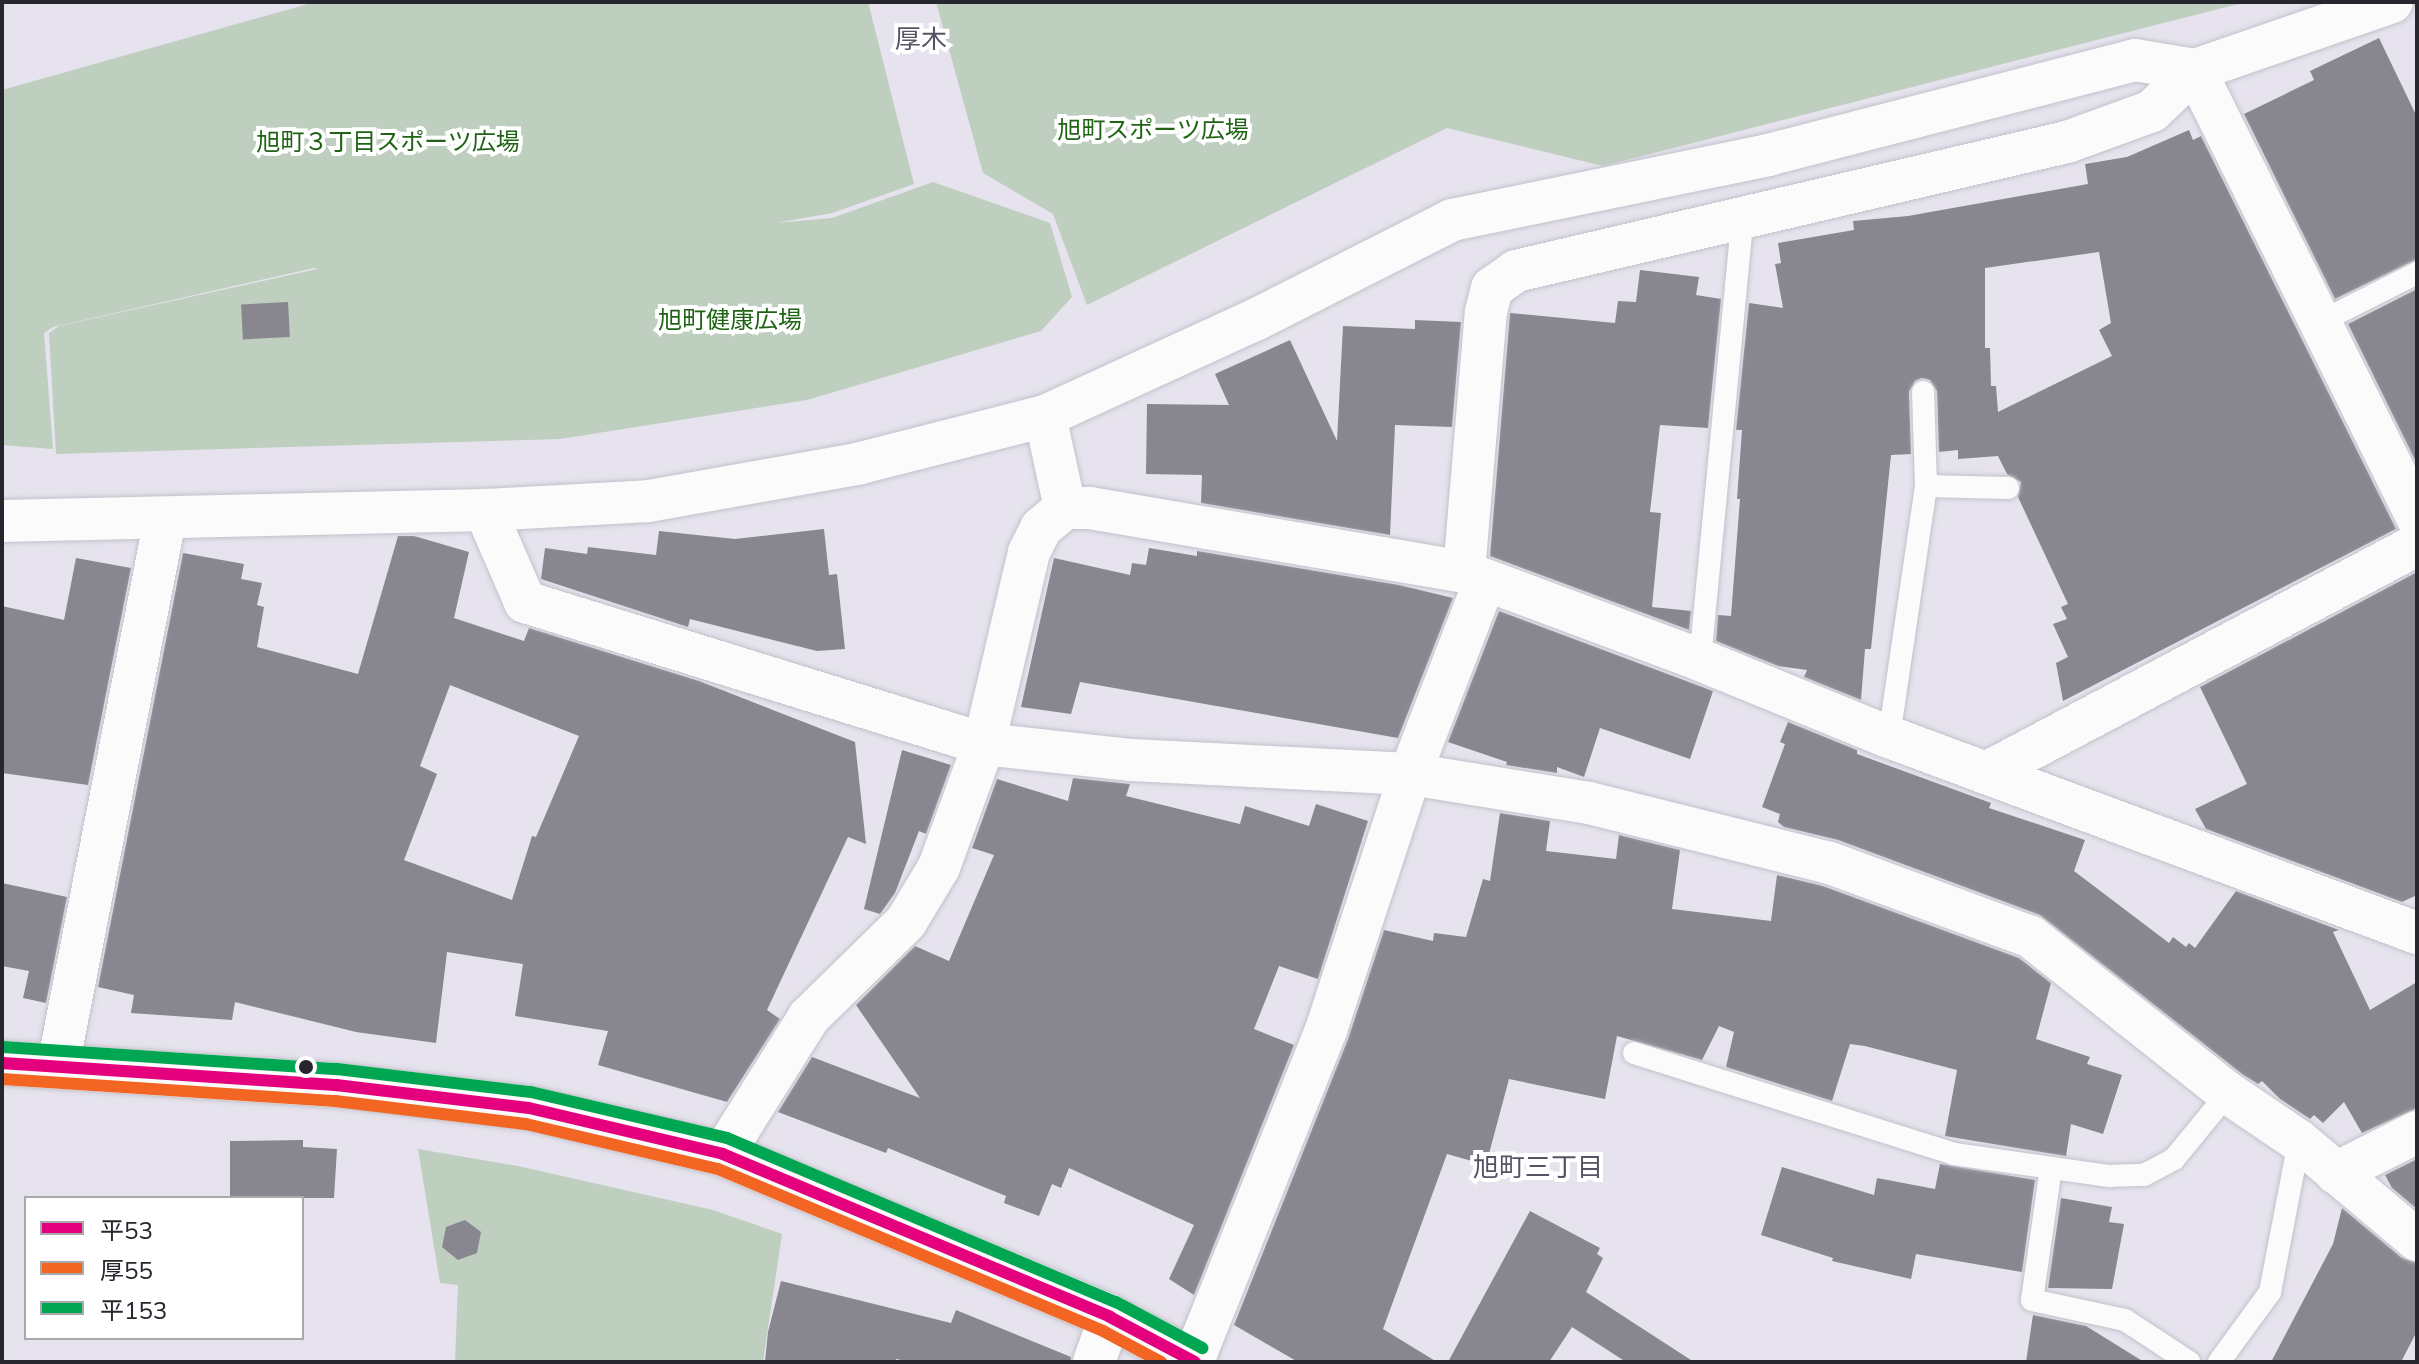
<!DOCTYPE html>
<meta charset="utf-8">
<style>
body{margin:0}
#map{position:relative;width:2419px;height:1364px;overflow:hidden;background:#e6e3ee;font-family:Mulish,"Noto Sans JP",sans-serif}
div>[style]{position:absolute}
[style*='--x']{left:calc(var(--x)*1px);top:calc(var(--y)*1px);width:calc(var(--w)*1px);rotate:calc(var(--a)*1deg)}
.green>*{inset:0;background:#becebf}
.building>*{inset:0;background:#88868e;transform-origin:0 0}
.roads{filter:drop-shadow(0 0 2px #c3c1ca) drop-shadow(0 0 2px #c3c1ca)}
.service>*{height:22px;margin:-11px;padding:0 11px;transform-origin:11px;border-radius:11px;background:#fbfbfc}
.minor>*{height:42px;margin:-21px;padding:0 21px;transform-origin:21px;border-radius:21px;background:#fbfbfc}
.secondary>*{height:44px;margin:-22px;padding:0 22px;transform-origin:22px;border-radius:22px;background:#fbfbfc}
.bus-1>*{height:12px;margin:-6px;padding:0 6px;transform-origin:6px;border-radius:6px;background:#e5007d}
.bus-2>*{height:12px;margin:-6px;padding:0 6px;transform-origin:6px;border-radius:6px;background:#f26522}
.bus-3>*{height:12px;margin:-6px;padding:0 6px;transform-origin:6px;border-radius:6px;background:#00a651}
.dots>*{width:22px;height:22px;translate:-50% -50%;box-sizing:border-box;border:4px solid #fff;border-radius:50%}
span{translate:-50% -50%;white-space:nowrap;text-align:center;line-height:1.15;-webkit-text-stroke:8px #fff;paint-order:stroke}
.park-label{font-size:24px;color:#1f6314}
.neighbourhood-label{font-size:26px;color:#575364}
.frame{position:absolute;inset:0;border:4px solid #27252d;pointer-events:none}
.legend{position:absolute;left:24px;top:1196px;width:280px;height:144px;box-sizing:border-box;background:#fff;border:2px solid #a9a8ab;margin:0;padding:10px 14px;list-style:none;font-size:24px;color:#27252d}
.legend li{display:flex;align-items:center;gap:16px;height:40px}
.legend b{width:40px;border:2px solid #a9a8ab}
</style>
<div id="map">
<div class="green">
<div style="clip-path:polygon(315px 2px,868px 2px,914px 184px,832px 213px,776px 223px,832px 218px,933px 182px,1050px 223px,1072px 297px,1041px 331px,807px 400px,560px 439px,56px 454px,49px 333px,59px 326px,317px 269px,314px 268px,53px 327px,44px 333px,53px 449px,2px 445px,2px 90px)"></div>
<div style="clip-path:polygon(936px 2px,2246px 2px,1603px 166px,1447px 128px,1087px 305px,1053px 214px,983px 173px)"></div>
<div style="clip-path:polygon(418px 1149px,518px 1166px,713px 1210px,782px 1234px,763px 1362px,455px 1362px,458px 1285px,440px 1283px)"></div>
</div>
<div class="building">
<div style="clip-path:polygon(2379px 38px,2417px 117px,2417px 259px,2335px 299px,2244px 114px,2314px 80px,2310px 71px)"></div>
<div style="clip-path:polygon(evenodd,2189px 130px,2193px 140px,2201px 136px,2396px 529px,2063px 701px,2056px 663px,2068px 657px,2053px 624px,2067px 619px,2061px 607px,2068px 604px,2018px 497px,2021px 482px,2007px 474px,1998px 456px,1958px 459px,1958px 450px,1939px 452px,1937px 391px,1930px 380px,1922px 378px,1915px 381px,1909px 392px,1911px 454px,1891px 455px,1871px 649px,1865px 649px,1861px 700px,1804px 677px,1807px 670px,1778px 666px,1716px 641px,1718px 615px,1731px 616px,1740px 499px,1737px 499px,1742px 430px,1736px 430px,1749px 303px,1783px 308px,1775px 264px,1781px 263px,1778px 243px,1854px 230px,1853px 221px,1908px 216px,2088px 184px,2085px 164px,2127px 157px,2189px 130px,2099px 252px,2111px 323px,2099px 330px,2112px 356px,1998px 412px,1996px 386px,1991px 386px,1990px 348px,1985px 348px,1985px 268px,2099px 252px)"></div>
<div style="clip-path:polygon(1640px 270px,1699px 277px,1696px 295px,1721px 299px,1708px 428px,1660px 425px,1650px 512px,1661px 513px,1652px 607px,1691px 611px,1689px 630px,1490px 556px,1510px 313px,1615px 323px,1618px 301px,1636px 302px)"></div>
<div style="clip-path:polygon(2417px 289px,2417px 464px,2348px 324px)"></div>
<div style="left:288px;top:302px;width:35px;height:47px;rotate:87deg"></div>
<div style="clip-path:polygon(1415px 320px,1461px 322px,1452px 427px,1395px 425px,1390px 535px,1201px 503px,1202px 475px,1146px 474px,1147px 404px,1229px 405px,1215px 374px,1290px 340px,1337px 441px,1343px 326px,1415px 329px)"></div>
<div style="clip-path:polygon(824px 529px,829px 575px,837px 574px,845px 649px,817px 651px,690px 619px,688px 627px,541px 579px,545px 548px,587px 554px,588px 547px,656px 555px,659px 531px,735px 539px)"></div>
<div style="clip-path:polygon(evenodd,398px 536px,414px 536px,469px 552px,454px 618px,524px 641px,529px 628px,699px 681px,855px 742px,866px 844px,848px 837px,767px 1010px,780px 1019px,727px 1102px,598px 1065px,608px 1031px,515px 1016px,523px 964px,447px 952px,436px 1043px,356px 1032px,235px 1002px,232px 1020px,131px 1013px,134px 995px,98px 987px,183px 553px,244px 564px,241px 579px,262px 583px,257px 605px,264px 607px,257px 647px,358px 674px,398px 536px,450px 685px,579px 736px,536px 837px,532px 836px,512px 900px,404px 860px,437px 774px,420px 766px,450px 685px)"></div>
<div style="clip-path:polygon(1149px 548px,1197px 556px,1197px 551px,1399px 585px,1453px 598px,1398px 738px,1080px 682px,1071px 714px,1021px 707px,1054px 558px,1130px 575px,1132px 563px,1146px 565px)"></div>
<div style="clip-path:polygon(76px 558px,131px 568px,88px 785px,2px 773px,2px 606px,64px 620px)"></div>
<div style="clip-path:polygon(2417px 572px,2417px 895px,2402px 902px,2206px 829px,2195px 809px,2247px 784px,2200px 687px)"></div>
<div style="clip-path:polygon(1499px 611px,1713px 691px,1690px 759px,1600px 728px,1584px 777px,1557px 767px,1557px 773px,1506px 765px,1507px 762px,1448px 742px)"></div>
<div style="clip-path:polygon(1788px 722px,1857px 750px,1857px 754px,1991px 803px,1989px 808px,2085px 840px,2074px 871px,2169px 943px,2173px 937px,2186px 947px,2189px 943px,2195px 948px,2236px 891px,2339px 930px,2333px 932px,2370px 1010px,2417px 982px,2417px 1108px,2362px 1133px,2344px 1102px,2323px 1123px,2314px 1115px,2310px 1119px,2280px 1099px,2262px 1081px,2258px 1084px,2242px 1074px,2040px 915px,1838px 840px,1784px 827px,1778px 822px,1780px 814px,1762px 807px,1785px 744px,1780px 742px)"></div>
<div style="clip-path:polygon(902px 750px,951px 765px,926px 834px,919px 831px,895px 893px,880px 914px,864px 909px)"></div>
<div style="clip-path:polygon(1073px 778px,1130px 784px,1126px 796px,1240px 824px,1245px 806px,1309px 826px,1316px 804px,1368px 821px,1318px 979px,1279px 966px,1254px 1029px,1294px 1045px,1194px 1295px,1169px 1279px,1194px 1225px,1069px 1168px,1061px 1188px,1052px 1184px,1039px 1216px,1004px 1203px,1006px 1196px,888px 1148px,886px 1153px,778px 1112px,812px 1057px,920px 1098px,856px 1005px,915px 946px,949px 961px,994px 855px,972px 848px,997px 779px,1068px 801px)"></div>
<div style="clip-path:polygon(1500px 813px,1550px 821px,1546px 851px,1616px 859px,1619px 835px,1680px 850px,1672px 909px,1771px 921px,1777px 875px,1823px 886px,2019px 958px,2051px 983px,2036px 1039px,2090px 1057px,2087px 1064px,2122px 1075px,2103px 1134px,2071px 1124px,2066px 1156px,1945px 1136px,1957px 1070px,1865px 1046px,1850px 1044px,1832px 1101px,1726px 1067px,1734px 1032px,1719px 1026px,1702px 1060px,1617px 1036px,1605px 1099px,1509px 1079px,1486px 1165px,1447px 1154px,1383px 1329px,1437px 1362px,1298px 1362px,1234px 1325px,1348px 1039px,1384px 930px,1433px 941px,1434px 933px,1466px 937px,1483px 879px,1490px 881px)"></div>
<div style="clip-path:polygon(2px 883px,67px 897px,46px 1003px,23px 998px,29px 971px,2px 966px)"></div>
<div style="clip-path:polygon(303px 1140px,303px 1147px,337px 1149px,334px 1198px,230px 1198px,230px 1141px)"></div>
<div style="clip-path:polygon(2417px 1159px,2417px 1209px,2392px 1188px,2385px 1175px)"></div>
<div style="clip-path:polygon(1940px 1164px,2035px 1180px,2022px 1272px,1916px 1254px,1911px 1279px,1832px 1261px,1833px 1258px,1761px 1235px,1782px 1167px,1874px 1195px,1877px 1178px,1935px 1189px)"></div>
<div style="clip-path:polygon(2061px 1198px,2112px 1207px,2109px 1222px,2124px 1224px,2112px 1289px,2048px 1288px)"></div>
<div style="clip-path:polygon(2342px 1208px,2402px 1258px,2417px 1263px,2417px 1331px,2401px 1362px,2271px 1362px,2333px 1244px)"></div>
<div style="clip-path:polygon(1530px 1211px,1600px 1248px,1597px 1254px,1603px 1258px,1586px 1292px,1694px 1362px,1626px 1362px,1572px 1327px,1549px 1362px,1448px 1362px)"></div>
<div style="clip-path:polygon(465px 1220px,481px 1232px,477px 1253px,458px 1260px,442px 1247px,446px 1227px)"></div>
<div style="clip-path:polygon(781px 1281px,951px 1323px,956px 1310px,1071px 1357px,1071px 1362px,911px 1362px,896px 1359px,896px 1362px,765px 1362px,768px 1332px)"></div>
<div style="clip-path:polygon(2033px 1315px,2086px 1326px,2144px 1362px,2026px 1362px)"></div>
</div>
<div class="roads">
<div class="service">
<div style="--x:2320;--y:322;--w:109;--a:-26.8"></div>
<div style="--x:1926;--y:486;--w:82;--a:1.4"></div>
<div style="--x:1700;--y:660;--w:445;--a:-84.5"></div>
<div style="--x:1889;--y:737;--w:254;--a:-81.6"></div>
<div style="--x:1926;--y:486;--w:94;--a:-91.8"></div>
<div style="--x:1634;--y:1053;--w:336;--a:17.5"></div>
<div style="--x:1954;--y:1154;--w:157;--a:8.1"></div>
<div style="--x:2109;--y:1176;--w:35;--a:-2"></div>
<div style="--x:2144;--y:1175;--w:34;--a:-28"></div>
<div style="--x:2174;--y:1159;--w:85;--a:-50.7"></div>
<div style="--x:2051;--y:1168;--w:133;--a:98.2"></div>
<div style="--x:2032;--y:1300;--w:95;--a:12.1"></div>
<div style="--x:2125;--y:1320;--w:77;--a:33.3"></div>
<div style="--x:2219;--y:1362;--w:87;--a:-53.9"></div>
<div style="--x:2270;--y:1292;--w:154;--a:-79.1"></div>
</div>
<div class="minor">
<div style="--x:2195;--y:70;--w:500;--a:63.6"></div>
<div style="--x:1045;--y:416;--w:94;--a:77.7"></div>
<div style="--x:485;--y:510;--w:100;--a:66.5"></div>
<div style="--x:525;--y:602;--w:480;--a:17.2"></div>
<div style="--x:984;--y:744;--w:149;--a:6.2"></div>
<div style="--x:1132;--y:760;--w:278;--a:2.9"></div>
<div style="--x:1410;--y:774;--w:181;--a:9.2"></div>
<div style="--x:1589;--y:803;--w:248;--a:14"></div>
<div style="--x:1830;--y:863;--w:214;--a:20.2"></div>
<div style="--x:2031;--y:937;--w:251;--a:38.4"></div>
<div style="--x:2228;--y:1093;--w:86;--a:34.1"></div>
<div style="--x:2299;--y:1141;--w:154;--a:40"></div>
<div style="--x:2;--y:521;--w:483;--a:-1.3"></div>
<div style="--x:485;--y:510;--w:164;--a:-3.1"></div>
<div style="--x:649;--y:501;--w:211;--a:-10.1"></div>
<div style="--x:857;--y:464;--w:194;--a:-14.3"></div>
<div style="--x:1045;--y:416;--w:233;--a:-24.6"></div>
<div style="--x:1257;--y:319;--w:219;--a:-26.9"></div>
<div style="--x:1452;--y:220;--w:323;--a:-11.6"></div>
<div style="--x:1768;--y:155;--w:379;--a:-14.5"></div>
<div style="--x:2135;--y:60;--w:61;--a:9.5"></div>
<div style="--x:1464;--y:572;--w:261;--a:-85.2"></div>
<div style="--x:1486;--y:312;--w:25;--a:-76"></div>
<div style="--x:1492;--y:288;--w:29;--a:-35"></div>
<div style="--x:1516;--y:271;--w:566;--a:-13.18"></div>
<div style="--x:2067;--y:142;--w:90;--a:-20"></div>
<div style="--x:2152;--y:111;--w:59;--a:-43.6"></div>
<div style="--x:2195;--y:70;--w:208;--a:-19"></div>
<div style="--x:1986;--y:773;--w:488;--a:-27.9"></div>
<div style="--x:58;--y:1066;--w:557;--a:-78.93"></div>
<div style="--x:723;--y:1154;--w:162;--a:-57.9"></div>
<div style="--x:809;--y:1017;--w:136;--a:-44.4"></div>
<div style="--x:906;--y:922;--w:64;--a:-59"></div>
<div style="--x:939;--y:867;--w:131;--a:-69.9"></div>
<div style="--x:984;--y:744;--w:197;--a:-76.8"></div>
<div style="--x:1029;--y:552;--w:27;--a:-63"></div>
<div style="--x:1041;--y:528;--w:31;--a:-40"></div>
<div style="--x:1065;--y:508;--w:25;--a:0"></div>
<div style="--x:1090;--y:508;--w:379;--a:9.7"></div>
<div style="--x:1464;--y:572;--w:252;--a:20.4"></div>
<div style="--x:1700;--y:660;--w:204;--a:22.2"></div>
<div style="--x:1889;--y:737;--w:563;--a:20.37"></div>
<div style="--x:2336;--y:1173;--w:91;--a:-26.8"></div>
<div style="--x:1193;--y:1361;--w:357;--a:-68.1"></div>
<div style="--x:1326;--y:1030;--w:269;--a:-71.8"></div>
<div style="--x:1410;--y:774;--w:207;--a:-68.8"></div>
<div style="--x:1094;--y:1362;--w:48;--a:-70.4"></div>
</div>
<div class="secondary">
<div style="--x:2;--y:1063;--w:335;--a:3.8"></div>
<div style="--x:336;--y:1085;--w:194;--a:6.8"></div>
<div style="--x:529;--y:1108;--w:199;--a:13.3"></div>
<div style="--x:723;--y:1154;--w:420;--a:22.8"></div>
<div style="--x:1110;--y:1317;--w:96;--a:27.9"></div>
</div>
</div>
<div class="bus-1">
<div style="--x:2;--y:1063;--w:335;--a:3.8"></div>
<div style="--x:336;--y:1085;--w:194;--a:6.8"></div>
<div style="--x:529;--y:1108;--w:199;--a:13.3"></div>
<div style="--x:723;--y:1154;--w:420;--a:22.8"></div>
<div style="--x:1110;--y:1317;--w:96;--a:27.9"></div>
</div>
<div class="bus-2">
<div style="--x:2;--y:1079;--w:334;--a:3.8"></div>
<div style="--x:335;--y:1101;--w:192;--a:6.9"></div>
<div style="--x:526;--y:1124;--w:197;--a:13.2"></div>
<div style="--x:718;--y:1169;--w:418;--a:22.8"></div>
<div style="--x:1103;--y:1331;--w:66;--a:28.1"></div>
</div>
<div class="bus-3">
<div style="--x:3;--y:1047;--w:335;--a:3.8"></div>
<div style="--x:337;--y:1069;--w:195;--a:6.8"></div>
<div style="--x:531;--y:1092;--w:201;--a:13.2"></div>
<div style="--x:727;--y:1138;--w:422;--a:22.9"></div>
<div style="--x:1116;--y:1302;--w:98;--a:28.1"></div>
</div>
<div class="dots">
<div style="left:306px;top:1067px;background:#27252d"></div>
</div>
<div class="park-label">
<span style="left:1153px;top:130px">旭町スポーツ広場</span>
<span style="left:388px;top:142px">旭町３丁目スポーツ広場</span>
<span style="left:730px;top:320px">旭町健康広場</span>
</div>
<div class="neighbourhood-label">
<span style="left:921px;top:39px">厚木</span>
<span style="left:1538px;top:1167px">旭町三丁目</span>
</div>
<div class="frame"></div>
<ul class="legend">
<li><b style="height:10px;background:#e5007d"></b>平53</li>
<li><b style="height:10px;background:#f26522"></b>厚55</li>
<li><b style="height:10px;background:#00a651"></b>平153</li>
</ul>
</div>
